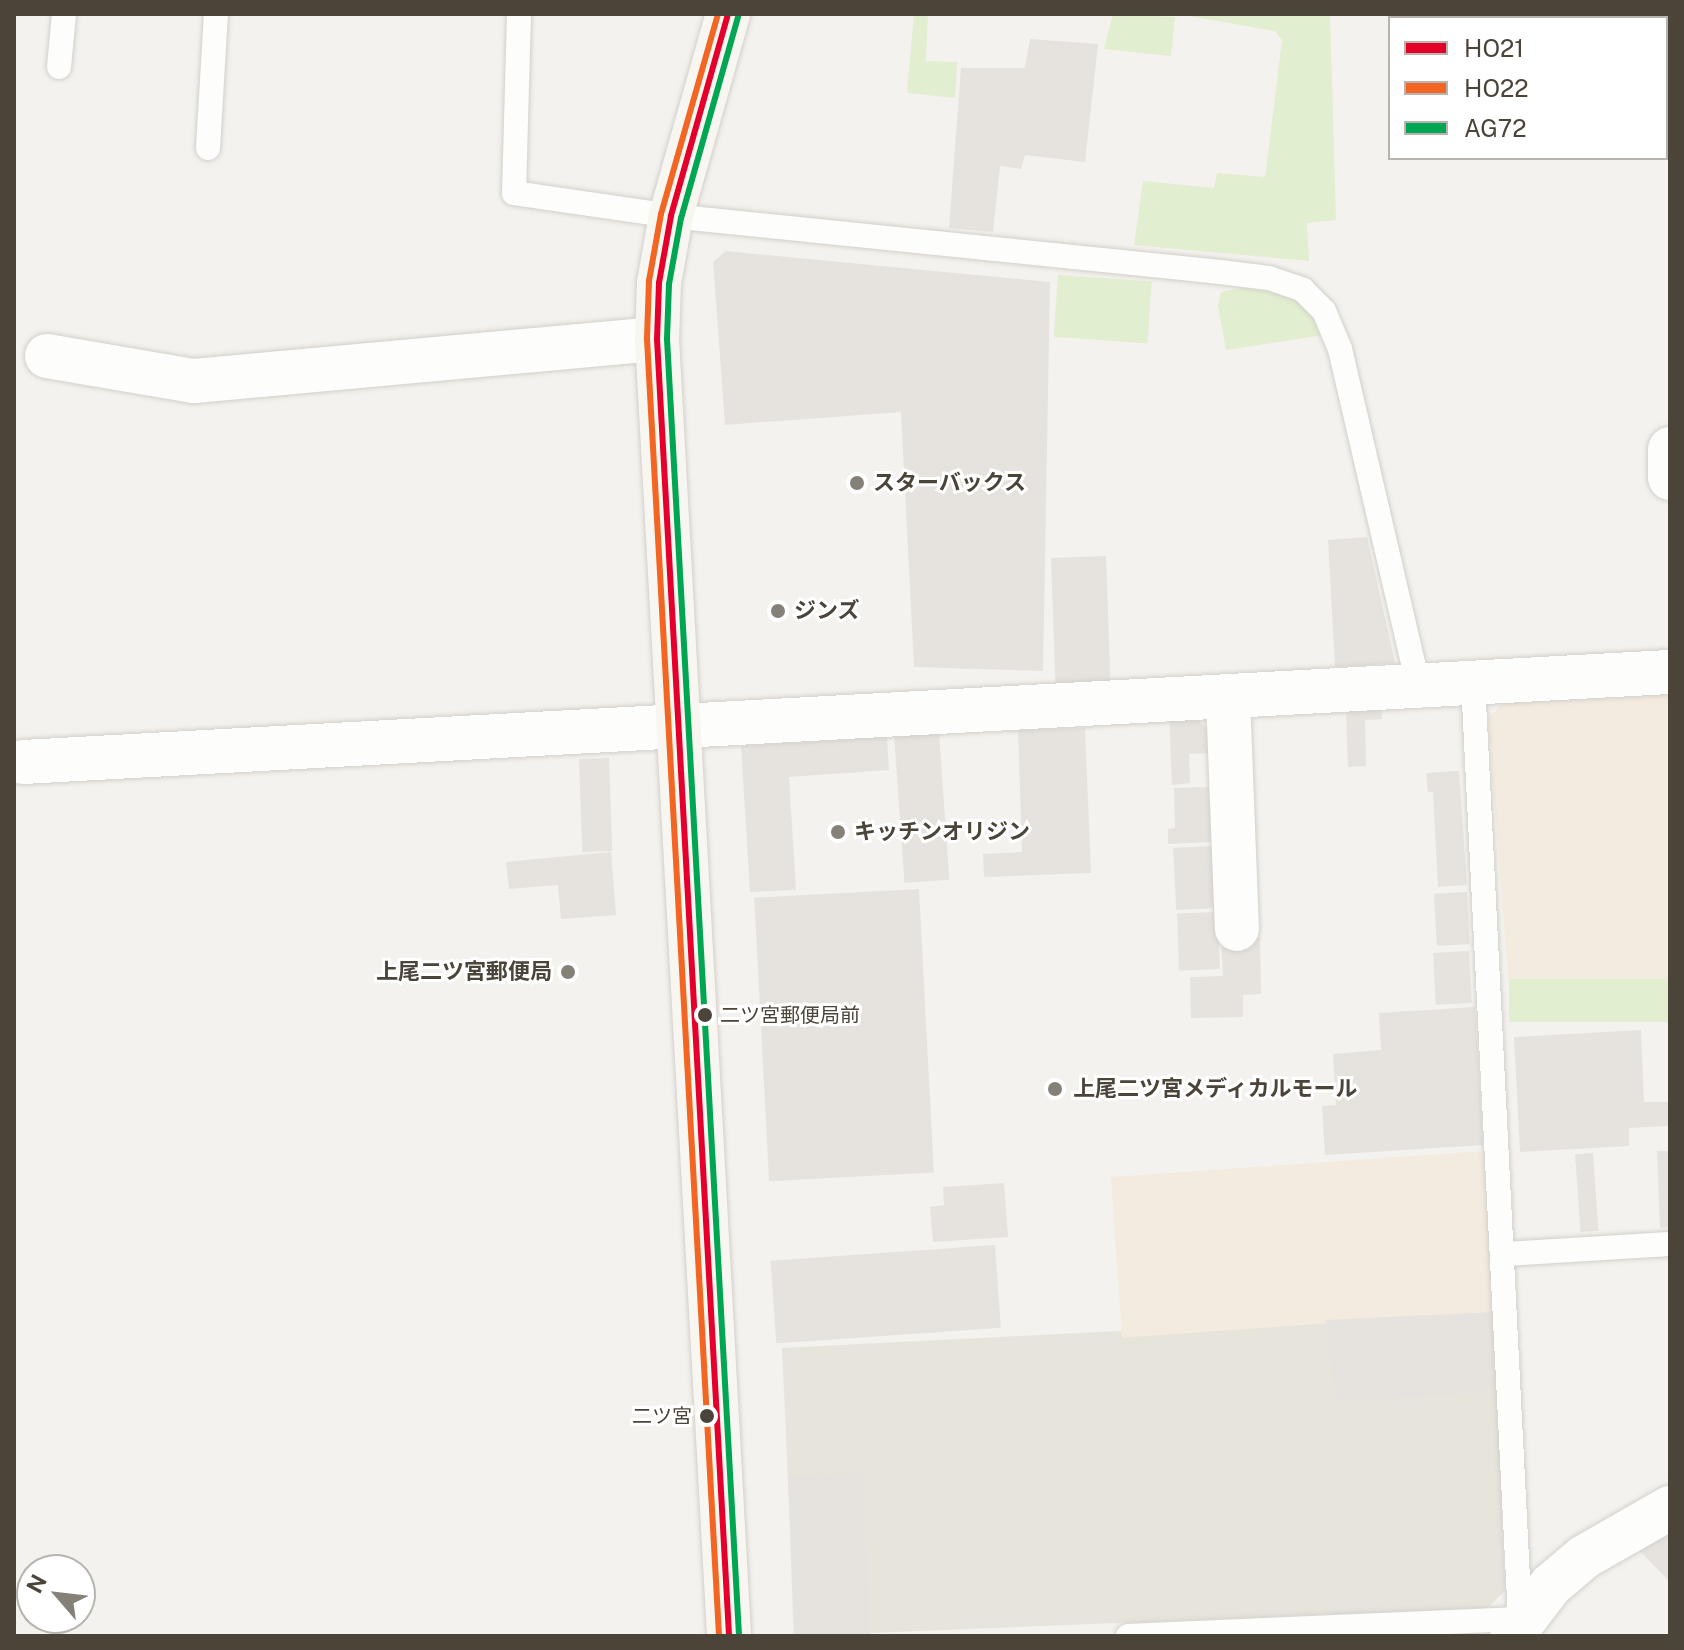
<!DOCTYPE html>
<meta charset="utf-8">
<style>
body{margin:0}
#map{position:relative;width:1684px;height:1650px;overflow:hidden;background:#f4f2ee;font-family:"Public Sans","Noto Sans JP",sans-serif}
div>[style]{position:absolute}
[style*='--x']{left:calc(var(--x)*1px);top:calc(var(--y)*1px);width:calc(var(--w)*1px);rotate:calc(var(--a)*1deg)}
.residential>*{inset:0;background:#e7e4dc}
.commercial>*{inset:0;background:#f3ebdf;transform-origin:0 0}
.industrial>*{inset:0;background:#e6e2de;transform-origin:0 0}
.green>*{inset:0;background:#e1eecf;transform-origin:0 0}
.parking>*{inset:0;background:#e6e3df;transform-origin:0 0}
.roads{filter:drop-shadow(0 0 2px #d2d0cb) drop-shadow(0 0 2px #d2d0cb)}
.service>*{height:24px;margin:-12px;padding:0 12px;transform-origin:12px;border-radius:12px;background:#fdfdfc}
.minor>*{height:44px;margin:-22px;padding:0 22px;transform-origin:22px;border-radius:22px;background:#fdfdfc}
.secondary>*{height:44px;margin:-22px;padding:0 22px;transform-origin:22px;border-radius:22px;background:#f7f6f1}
.bus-1>*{height:6px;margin:-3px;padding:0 3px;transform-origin:3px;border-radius:3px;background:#e4002b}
.bus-2>*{height:6px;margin:-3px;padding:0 3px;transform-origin:3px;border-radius:3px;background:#f26522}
.bus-3>*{height:6px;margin:-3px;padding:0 3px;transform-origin:3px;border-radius:3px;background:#00a651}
.dots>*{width:22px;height:22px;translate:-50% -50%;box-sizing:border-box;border:4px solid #fff;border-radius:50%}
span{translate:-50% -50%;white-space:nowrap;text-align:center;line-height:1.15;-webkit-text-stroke:6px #fff;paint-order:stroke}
.bus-label{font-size:20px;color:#4b4439}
.left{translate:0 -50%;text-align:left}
.right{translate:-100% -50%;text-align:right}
.poi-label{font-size:22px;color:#4b4439;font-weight:700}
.frame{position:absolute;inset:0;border:16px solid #4b4439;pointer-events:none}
.legend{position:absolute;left:1388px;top:16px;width:280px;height:144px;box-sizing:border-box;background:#fff;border:2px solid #b7b4b0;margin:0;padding:10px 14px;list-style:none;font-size:24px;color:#4b4439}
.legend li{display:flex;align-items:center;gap:16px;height:40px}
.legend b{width:40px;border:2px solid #b7b4b0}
.north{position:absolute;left:16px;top:1554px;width:80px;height:80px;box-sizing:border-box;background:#fff;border:2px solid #b7b4b0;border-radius:50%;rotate:298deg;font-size:22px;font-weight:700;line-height:32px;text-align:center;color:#4b4439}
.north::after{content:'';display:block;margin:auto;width:28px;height:36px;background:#868178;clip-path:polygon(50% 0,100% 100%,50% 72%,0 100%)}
</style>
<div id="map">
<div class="residential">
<div style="clip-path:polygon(1494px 1312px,1505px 1591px,1487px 1608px,795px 1636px,782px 1348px)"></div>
</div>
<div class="commercial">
<div style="clip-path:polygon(1670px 691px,1670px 979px,1509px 989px,1488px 719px,1507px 698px)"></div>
<div style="left:1483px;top:1151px;width:161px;height:373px;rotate:86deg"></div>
</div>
<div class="industrial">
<div style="clip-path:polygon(1030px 39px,1098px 44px,1085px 162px,1025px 155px,1021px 169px,1000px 166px,993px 232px,949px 228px,961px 68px,1025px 68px)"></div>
<div style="clip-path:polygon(1367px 537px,1395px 663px,1335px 667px,1328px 540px)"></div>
<div style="left:1106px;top:556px;width:125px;height:55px;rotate:88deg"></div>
<div style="clip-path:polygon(1382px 706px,1382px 719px,1365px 720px,1366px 766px,1348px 767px,1346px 708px)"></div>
<div style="clip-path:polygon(1191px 712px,1207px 729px,1208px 753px,1189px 754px,1190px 783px,1172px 785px,1169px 714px)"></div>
<div style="left:939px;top:732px;width:148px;height:45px;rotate:86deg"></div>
<div style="clip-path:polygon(1459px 771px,1467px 885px,1438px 887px,1433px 792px,1428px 792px,1426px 773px)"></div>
<div style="clip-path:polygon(1209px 787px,1211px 842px,1168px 844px,1168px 829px,1175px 828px,1174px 788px)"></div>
<div style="left:1213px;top:846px;width:62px;height:40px;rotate:87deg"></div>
<div style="clip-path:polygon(611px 852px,616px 915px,561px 919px,558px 885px,509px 889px,506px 862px)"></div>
<div style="left:1467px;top:892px;width:52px;height:33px;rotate:87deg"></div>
<div style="left:1218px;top:912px;width:57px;height:41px;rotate:88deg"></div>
<div style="clip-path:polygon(1260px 937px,1261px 994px,1243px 995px,1243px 1017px,1191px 1018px,1190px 977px,1223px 976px,1221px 939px)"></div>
<div style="left:1469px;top:951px;width:52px;height:36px;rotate:87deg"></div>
<div style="clip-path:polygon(1657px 1151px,1670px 1151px,1670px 1227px,1660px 1228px)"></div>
<div style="left:1593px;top:1153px;width:78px;height:18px;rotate:86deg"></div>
<div style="clip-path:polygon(1004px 1183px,1008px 1237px,933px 1242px,930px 1207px,944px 1205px,943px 1187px)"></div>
</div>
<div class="green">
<div style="clip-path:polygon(914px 14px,928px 14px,926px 61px,957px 62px,955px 98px,907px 93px)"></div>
<div style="clip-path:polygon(1113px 14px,1175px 17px,1171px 56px,1104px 49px)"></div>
<div style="clip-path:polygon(1177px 14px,1330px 14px,1336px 220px,1307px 223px,1309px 261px,1134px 245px,1143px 181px,1214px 188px,1217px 173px,1265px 177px,1282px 40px,1275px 31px)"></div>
<div style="left:1058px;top:275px;width:94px;height:62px;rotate:4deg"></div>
<div style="clip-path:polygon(1244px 287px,1291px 292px,1313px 312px,1324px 335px,1226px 350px,1218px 306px,1221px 292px)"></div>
<div style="left:1670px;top:979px;width:43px;height:161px;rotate:90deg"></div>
</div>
<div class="parking">
<div style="clip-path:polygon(726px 251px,1050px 282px,1043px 671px,914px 667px,901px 412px,725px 425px,713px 262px)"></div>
<div style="clip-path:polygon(1085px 728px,1091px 873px,984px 877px,983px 854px,1022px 852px,1018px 730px)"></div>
<div style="clip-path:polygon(887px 736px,889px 770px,789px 777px,796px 890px,750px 892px,741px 746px)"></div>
<div style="left:609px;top:758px;width:93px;height:30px;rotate:88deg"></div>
<div style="left:919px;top:889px;width:284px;height:165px;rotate:87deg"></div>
<div style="clip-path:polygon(1475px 1007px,1483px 1145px,1325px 1155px,1322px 1106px,1336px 1105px,1333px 1054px,1381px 1050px,1379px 1013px)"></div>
<div style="clip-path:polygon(1641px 1030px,1644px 1102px,1670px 1102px,1670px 1126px,1629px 1128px,1629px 1146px,1520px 1152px,1514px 1037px)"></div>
<div style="left:995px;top:1245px;width:83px;height:225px;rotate:86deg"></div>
<div style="clip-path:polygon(1494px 1312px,1497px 1373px,1482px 1393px,1335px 1401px,1325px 1320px)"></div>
<div style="left:864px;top:1473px;width:161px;height:76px;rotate:88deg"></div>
<div style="clip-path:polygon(1670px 1530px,1670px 1582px,1636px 1547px)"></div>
</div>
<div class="roads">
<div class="service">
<div style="--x:519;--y:14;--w:179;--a:91.6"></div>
<div style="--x:514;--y:193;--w:159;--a:8.3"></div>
<div style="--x:671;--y:216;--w:552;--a:5.82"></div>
<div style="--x:1220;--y:272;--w:49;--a:7"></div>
<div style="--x:1269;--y:278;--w:36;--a:19"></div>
<div style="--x:1303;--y:290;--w:30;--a:45"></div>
<div style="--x:1324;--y:311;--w:41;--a:67.2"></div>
<div style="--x:1340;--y:349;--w:345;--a:76.9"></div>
<div style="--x:59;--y:67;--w:53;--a:-84.6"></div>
<div style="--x:208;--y:148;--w:134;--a:-86.6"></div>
<div style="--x:1505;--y:1254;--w:165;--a:-3.5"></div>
<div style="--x:1128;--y:1636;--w:392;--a:-2.5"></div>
<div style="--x:1520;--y:1619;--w:939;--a:-92.87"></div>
</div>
<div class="minor">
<div style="--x:47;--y:356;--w:149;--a:9.7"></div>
<div style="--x:194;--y:381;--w:465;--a:-5.2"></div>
<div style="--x:1670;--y:449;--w:29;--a:90"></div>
<div style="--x:1228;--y:697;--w:232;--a:87.8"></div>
<div style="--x:23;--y:762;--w:1649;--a:-3.13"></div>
<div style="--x:1512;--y:1636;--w:64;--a:-52.6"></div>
<div style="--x:1551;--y:1585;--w:43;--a:-40.3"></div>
<div style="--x:1584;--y:1557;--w:99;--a:-29.7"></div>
</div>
<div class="secondary">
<div style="--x:728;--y:14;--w:210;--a:105.8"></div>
<div style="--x:671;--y:216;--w:68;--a:100.2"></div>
<div style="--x:659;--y:283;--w:56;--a:92"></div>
<div style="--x:657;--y:339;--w:1299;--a:86.82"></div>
</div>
</div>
<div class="bus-1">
<div style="--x:728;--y:14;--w:210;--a:105.8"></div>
<div style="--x:671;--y:216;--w:68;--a:100.2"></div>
<div style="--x:659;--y:283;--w:56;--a:92"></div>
<div style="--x:657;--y:339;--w:1299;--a:86.82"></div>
</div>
<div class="bus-2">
<div style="--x:718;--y:14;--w:208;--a:105.9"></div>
<div style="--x:661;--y:214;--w:68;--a:100.2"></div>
<div style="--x:649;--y:281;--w:58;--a:92"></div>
<div style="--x:647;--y:339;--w:1299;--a:86.82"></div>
</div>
<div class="bus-3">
<div style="--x:738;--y:17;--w:209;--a:105.8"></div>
<div style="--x:681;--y:218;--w:67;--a:100.3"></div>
<div style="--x:669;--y:284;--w:55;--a:92.1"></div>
<div style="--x:667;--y:339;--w:1298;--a:86.82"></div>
</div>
<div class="dots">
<div style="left:857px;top:483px;background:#868178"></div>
<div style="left:778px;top:611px;background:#868178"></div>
<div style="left:838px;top:832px;background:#868178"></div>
<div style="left:568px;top:972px;background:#868178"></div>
<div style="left:705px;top:1015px;background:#4b4439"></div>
<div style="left:1055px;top:1089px;background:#868178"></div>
<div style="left:707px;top:1416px;background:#4b4439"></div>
</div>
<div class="bus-label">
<span class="left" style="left:720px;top:1015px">二ツ宮郵便局前</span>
<span class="right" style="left:692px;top:1416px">二ツ宮</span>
</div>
<div class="poi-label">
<span class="left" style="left:873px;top:483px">スターバックス</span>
<span class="left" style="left:794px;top:611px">ジンズ</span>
<span class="left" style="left:854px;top:832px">キッチンオリジン</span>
<span class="right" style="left:552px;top:972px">上尾二ツ宮郵便局</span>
<span class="left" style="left:1073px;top:1089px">上尾二ツ宮メディカルモール</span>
</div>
<div class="frame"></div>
<ul class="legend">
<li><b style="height:10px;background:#e4002b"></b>HO21</li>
<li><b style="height:10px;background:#f26522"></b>HO22</li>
<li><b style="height:10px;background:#00a651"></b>AG72</li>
</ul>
<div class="north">N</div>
</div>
